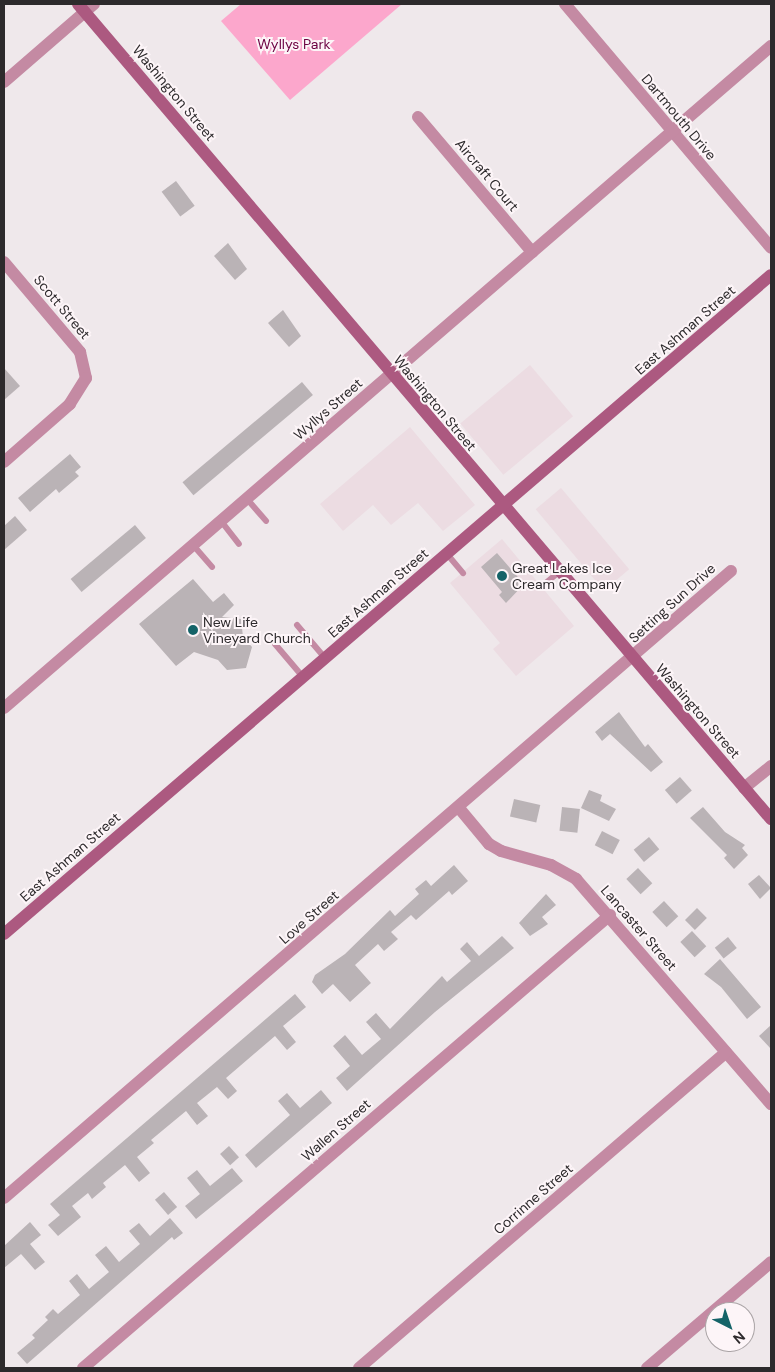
<!DOCTYPE html>
<style>
body{margin:0}
#map{position:relative;width:775px;height:1372px;overflow:hidden;background:#efe8eb;font-family:"DM Sans",sans-serif}
div>[style]{position:absolute}
[style*='--x']{left:calc(var(--x)*1px);top:calc(var(--y)*1px);width:calc(var(--w)*1px);rotate:calc(var(--a)*1deg)}
.built>*{inset:0;background:#ecdce2;transform-origin:0 0}
.green>*{inset:0;background:#fca7cc}
.building>*{inset:0;background:#bab3b6;transform-origin:0 0}
.lane>*{height:6px;margin:-3px;padding:0 3px;transform-origin:3px;border-radius:3px;background:#c48aa3}
.street>*{height:12px;margin:-6px;padding:0 6px;transform-origin:6px;border-radius:6px;background:#c48aa3}
.secondary>*{height:12px;margin:-6px;padding:0 6px;transform-origin:6px;border-radius:6px;background:#ac5980}
.dots>*{width:14px;height:14px;translate:-50% -50%;box-sizing:border-box;border:2px solid #fdf5f8;border-radius:50%}
span{translate:-50% -50%;white-space:nowrap;text-align:center;line-height:1.15;-webkit-text-stroke:4px #fdf5f8;paint-order:stroke}
.park-label{font-size:14px;color:#6c0242}
.street-label{font-size:14px;color:#2d2a2c}
.poi-label{font-size:14px;color:#2d2a2c}
.left{translate:0 -50%;text-align:left}
.frame{position:absolute;inset:0;border:5px solid #2d2a2c;pointer-events:none}
.north{position:absolute;left:705px;top:1302px;width:50px;height:50px;box-sizing:border-box;background:#fdf5f8;border:1px solid #aaa4a6;border-radius:50%;rotate:139deg;font-size:14px;font-weight:700;line-height:20px;text-align:center;color:#2d2a2c}
.north::after{content:'';display:block;margin:auto;width:18px;height:22px;background:#146368;clip-path:polygon(50% 0,100% 100%,50% 72%,0 100%)}
</style>
<div id="map">
<div class="built">
<div style="left:530px;top:365px;width:67px;height:91px;rotate:50deg"></div>
<div style="clip-path:polygon(410px 427px,475px 505px,443px 531px,418px 503px,391px 525px,373px 505px,343px 531px,320px 504px)"></div>
<div style="left:561px;top:488px;width:106px;height:33px;rotate:50deg"></div>
<div style="clip-path:polygon(502px 539px,574px 626px,516px 676px,493px 649px,500px 643px,450px 583px)"></div>
</div>
<div class="green">
<div style="clip-path:polygon(241px 4px,402px 4px,290px 100px,221px 21px)"></div>
</div>
<div class="building">
<div style="left:176px;top:181px;width:31px;height:18px;rotate:53deg"></div>
<div style="clip-path:polygon(228px 243px,247px 269px,235px 280px,214px 256px)"></div>
<div style="clip-path:polygon(283px 310px,301px 336px,289px 347px,268px 323px)"></div>
<div style="clip-path:polygon(4px 368px,20px 386px,4px 400px)"></div>
<div style="left:302px;top:382px;width:17px;height:156px;rotate:50deg"></div>
<div style="clip-path:polygon(70px 454px,81px 467px,75px 472px,79px 476px,59px 493px,56px 489px,30px 512px,18px 498px)"></div>
<div style="clip-path:polygon(15px 516px,27px 530px,4px 550px,4px 526px)"></div>
<div style="left:135px;top:525px;width:17px;height:84px;rotate:50deg"></div>
<div style="clip-path:polygon(497px 553px,524px 584px,506px 603px,499px 595px,502px 592px,481px 567px)"></div>
<div style="clip-path:polygon(193px 579px,213px 602px,224px 593px,234px 605px,222px 617px,241px 619px,243px 637px,252px 647px,246px 668px,227px 670px,218px 660px,194px 652px,176px 666px,139px 624px)"></div>
<div style="clip-path:polygon(619px 712px,645px 747px,648px 744px,663px 762px,651px 772px,610px 734px,602px 741px,595px 732px)"></div>
<div style="left:680px;top:777px;width:18px;height:20px;rotate:49deg"></div>
<div style="clip-path:polygon(589px 790px,602px 795px,600px 801px,616px 809px,609px 821px,581px 808px)"></div>
<div style="left:514px;top:799px;width:27px;height:18px;rotate:13deg"></div>
<div style="left:562px;top:807px;width:18px;height:24px;rotate:6deg"></div>
<div style="clip-path:polygon(703px 807px,725px 832px,745px 845px,742px 848px,748px 855px,734px 869px,724px 858px,727px 855px,690px 818px)"></div>
<div style="left:602px;top:831px;width:20px;height:16px;rotate:27deg"></div>
<div style="left:649px;top:837px;width:16px;height:20px;rotate:50deg"></div>
<div style="clip-path:polygon(454px 865px,468px 881px,452px 895px,449px 891px,416px 920px,411px 915px,391px 932px,398px 939px,384px 951px,378px 944px,355px 965px,371px 983px,350px 1002px,333px 984px,322px 994px,312px 982px,315px 975px,345px 954px,390px 910px,395px 916px,419px 894px,415px 889px,426px 880px,431px 886px)"></div>
<div style="left:638px;top:868px;width:21px;height:16px;rotate:47deg"></div>
<div style="clip-path:polygon(759px 875px,771px 888px,760px 899px,748px 884px)"></div>
<div style="clip-path:polygon(546px 894px,556px 905px,542px 917px,548px 924px,530px 936px,519px 923px)"></div>
<div style="left:664px;top:901px;width:21px;height:16px;rotate:47deg"></div>
<div style="left:697px;top:908px;width:14px;height:17px;rotate:45deg"></div>
<div style="left:692px;top:931px;width:21px;height:16px;rotate:47deg"></div>
<div style="clip-path:polygon(502px 936px,514px 948px,435px 1012px,347px 1091px,336px 1078px,350px 1066px,333px 1046px,345px 1035px,362px 1055px,381px 1039px,366px 1022px,376px 1013px,390px 1029px,442px 976px,447px 982px,471px 961px,460px 949px,467px 942px,479px 956px)"></div>
<div style="left:728px;top:937px;width:14px;height:17px;rotate:51deg"></div>
<div style="clip-path:polygon(720px 959px,761px 1007px,747px 1019px,721px 987px,704px 974px)"></div>
<div style="clip-path:polygon(295px 994px,306px 1007px,283px 1026px,296px 1042px,287px 1050px,275px 1036px,226px 1078px,237px 1091px,228px 1099px,217px 1087px,197px 1103px,208px 1116px,197px 1125px,186px 1111px,151px 1140px,154px 1143px,137px 1157px,150px 1173px,139px 1182px,125px 1165px,103px 1183px,106px 1187px,92px 1199px,88px 1193px,72px 1206px,81px 1217px,58px 1236px,48px 1225px,60px 1215px,50px 1204px)"></div>
<div style="clip-path:polygon(771px 1025px,771px 1049px,759px 1036px)"></div>
<div style="clip-path:polygon(321px 1090px,332px 1103px,256px 1168px,245px 1155px,290px 1115px,278px 1101px,287px 1093px,300px 1108px)"></div>
<div style="left:229px;top:1146px;width:15px;height:12px;rotate:48deg"></div>
<div style="clip-path:polygon(232px 1168px,243px 1181px,196px 1219px,185px 1206px,200px 1194px,187px 1178px,197px 1170px,210px 1186px)"></div>
<div style="left:164px;top:1192px;width:20px;height:12px;rotate:49deg"></div>
<div style="clip-path:polygon(170px 1218px,183px 1233px,174px 1240px,172px 1237px,27px 1364px,17px 1353px,35px 1338px,32px 1335px,48px 1320px,45px 1317px,53px 1309px,58px 1314px,80px 1295px,69px 1281px,77px 1274px,89px 1289px,109px 1272px,95px 1255px,106px 1246px,119px 1262px,140px 1244px,129px 1231px,139px 1223px,150px 1236px)"></div>
<div style="clip-path:polygon(30px 1222px,41px 1235px,30px 1244px,45px 1262px,35px 1270px,21px 1254px,4px 1268px,4px 1246px)"></div>
</div>
<div class="lane">
<div style="--x:247;--y:499;--w:29;--a:49"></div>
<div style="--x:221;--y:521;--w:29;--a:52"></div>
<div style="--x:193;--y:545;--w:29;--a:49"></div>
<div style="--x:447;--y:554;--w:25;--a:50"></div>
<div style="--x:541;--y:587;--w:23;--a:-40"></div>
<div style="--x:297;--y:625;--w:43;--a:49.7"></div>
<div style="--x:275;--y:644;--w:43;--a:49.7"></div>
</div>
<div class="street">
<div style="--x:565;--y:4;--w:319;--a:49.8"></div>
<div style="--x:4;--y:82;--w:119;--a:-40.9"></div>
<div style="--x:418;--y:117;--w:177;--a:49.8"></div>
<div style="--x:4;--y:262;--w:118;--a:49.8"></div>
<div style="--x:80;--y:352;--w:27;--a:77"></div>
<div style="--x:86;--y:378;--w:31;--a:122"></div>
<div style="--x:70;--y:404;--w:88;--a:138.7"></div>
<div style="--x:4;--y:708;--w:1013;--a:-40.8"></div>
<div style="--x:744;--y:788;--w:35;--a:-39"></div>
<div style="--x:459;--y:808;--w:47;--a:50.2"></div>
<div style="--x:489;--y:844;--w:14;--a:30"></div>
<div style="--x:501;--y:851;--w:52;--a:15.6"></div>
<div style="--x:551;--y:865;--w:29;--a:29"></div>
<div style="--x:576;--y:879;--w:298;--a:49.1"></div>
<div style="--x:4;--y:1198;--w:960;--a:-40.78"></div>
<div style="--x:83;--y:1368;--w:695;--a:-40.68"></div>
<div style="--x:359;--y:1368;--w:484;--a:-40.7"></div>
<div style="--x:647;--y:1368;--w:163;--a:-40.5"></div>
</div>
<div class="secondary">
<div style="--x:78;--y:4;--w:1070;--a:49.63"></div>
<div style="--x:4;--y:934;--w:1011;--a:-40.67"></div>
</div>
<div class="dots">
<div style="left:502px;top:576px;background:#146368"></div>
<div style="left:193px;top:630px;background:#146368"></div>
</div>
<div class="park-label">
<span style="left:294px;top:44px">Wyllys Park</span>
</div>
<div class="street-label">
<span style="left:174px;top:93px;rotate:50deg">Washington Street</span>
<span style="left:679px;top:117px;rotate:50deg">Dartmouth Drive</span>
<span style="left:487px;top:175px;rotate:50deg">Aircraft Court</span>
<span style="left:62px;top:307px;rotate:50deg">Scott Street</span>
<span style="left:685px;top:330px;rotate:-41deg">East Ashman Street</span>
<span style="left:435px;top:403px;rotate:50deg">Washington Street</span>
<span style="left:328px;top:409px;rotate:-41deg">Wyllys Street</span>
<span style="left:378px;top:593px;rotate:-41deg">East Ashman Street</span>
<span style="left:672px;top:603px;rotate:-42deg">Setting Sun Drive</span>
<span style="left:698px;top:711px;rotate:49deg">Washington Street</span>
<span style="left:70px;top:857px;rotate:-41deg">East Ashman Street</span>
<span style="left:309px;top:917px;rotate:-41deg">Love Street</span>
<span style="left:639px;top:928px;rotate:49deg">Lancaster Street</span>
<span style="left:336px;top:1130px;rotate:-41deg">Wallen Street</span>
<span style="left:533px;top:1199px;rotate:-41deg">Corrinne Street</span>
</div>
<div class="poi-label">
<span class="left" style="left:512px;top:576px">Great Lakes Ice<br>Cream Company</span>
<span class="left" style="left:203px;top:630px">New Life<br>Vineyard Church</span>
</div>
<div class="frame"></div>
<div class="north">N</div>
</div>
